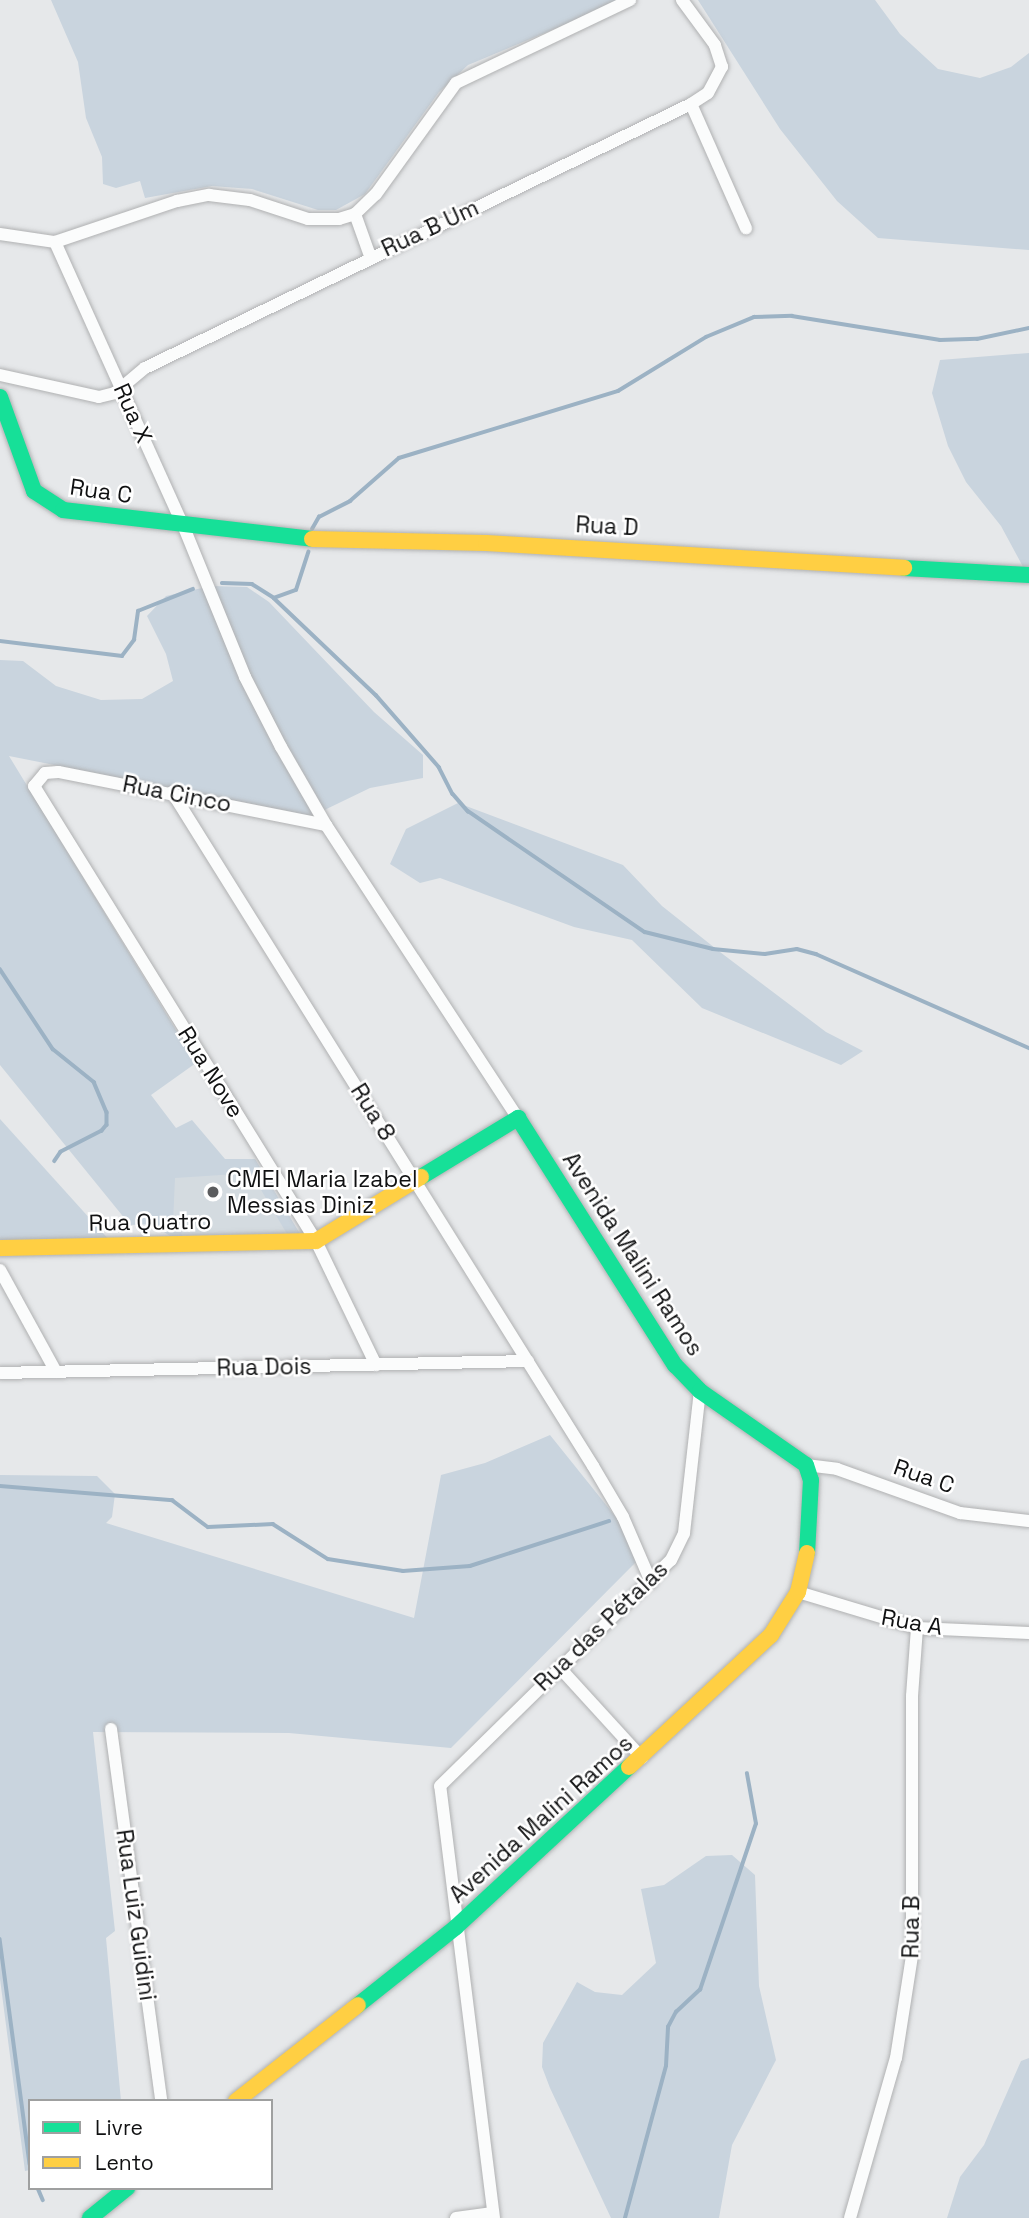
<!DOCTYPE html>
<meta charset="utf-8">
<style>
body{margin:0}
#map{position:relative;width:1029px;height:2218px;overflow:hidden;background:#e6e8ea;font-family:"Space Grotesk",sans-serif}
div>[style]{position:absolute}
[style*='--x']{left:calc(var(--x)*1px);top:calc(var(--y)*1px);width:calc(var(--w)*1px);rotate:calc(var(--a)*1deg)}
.built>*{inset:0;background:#d4dbe0}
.green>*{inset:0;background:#c9d4de}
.stream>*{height:3.5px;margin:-1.75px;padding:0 1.75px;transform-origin:1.75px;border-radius:1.75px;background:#9cb2c4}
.roads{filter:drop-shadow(0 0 2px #b0b1b2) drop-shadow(0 0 2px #b0b1b2)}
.street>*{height:12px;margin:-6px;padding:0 6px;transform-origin:6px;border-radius:6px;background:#fbfcfc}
.fast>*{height:16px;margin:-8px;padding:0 8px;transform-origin:8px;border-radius:8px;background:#16e098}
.slow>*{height:16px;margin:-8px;padding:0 8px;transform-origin:8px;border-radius:8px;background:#ffcf43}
.dots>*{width:19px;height:19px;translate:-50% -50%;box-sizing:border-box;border:4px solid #fff;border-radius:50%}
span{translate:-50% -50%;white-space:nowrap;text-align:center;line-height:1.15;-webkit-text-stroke:5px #fff;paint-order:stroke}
.street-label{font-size:23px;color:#101112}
.poi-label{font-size:23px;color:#101112}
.left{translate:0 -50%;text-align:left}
.legend{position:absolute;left:28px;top:2099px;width:245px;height:91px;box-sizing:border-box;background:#fff;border:2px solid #9fa0a0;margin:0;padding:9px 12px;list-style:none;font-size:21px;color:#101112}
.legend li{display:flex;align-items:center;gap:14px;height:35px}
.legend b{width:35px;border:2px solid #9fa0a0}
</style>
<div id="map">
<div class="built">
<div style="clip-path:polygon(255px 1159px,300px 1234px,170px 1236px,150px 1160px)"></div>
</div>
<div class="green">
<div style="clip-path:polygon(51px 0,624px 0,468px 65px,439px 92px,365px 194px,336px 210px,318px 210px,252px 189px,212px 186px,145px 198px,140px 181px,116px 188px,103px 184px,102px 157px,86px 118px,78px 62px)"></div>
<div style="clip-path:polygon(698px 0,875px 0,900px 34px,938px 69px,980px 78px,1011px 67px,1029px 53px,1029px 250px,878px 238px,837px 201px,780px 129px)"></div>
<div style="clip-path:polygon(1029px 353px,1029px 578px,1001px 526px,966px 482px,948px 446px,932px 393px,940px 360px)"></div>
<div style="clip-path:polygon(211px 586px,247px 587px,269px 602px,374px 712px,423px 755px,423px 778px,370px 788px,312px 816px,9px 756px,196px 1063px,151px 1095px,176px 1128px,192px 1120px,225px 1159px,255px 1159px,300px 1234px,287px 1234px,251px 1173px,175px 1178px,173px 1223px,180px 1227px,182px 1236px,170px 1236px,152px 1224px,130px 1225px,0 1065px,0 660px,23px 661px,56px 686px,101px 700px,142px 699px,173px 681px,166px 654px,147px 616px,166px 596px)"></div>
<div style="clip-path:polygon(458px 803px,623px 865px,662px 906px,720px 952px,826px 1032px,863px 1051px,841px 1065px,702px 1008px,632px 940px,574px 927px,440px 878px,420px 883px,390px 864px,406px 829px)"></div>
<div style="clip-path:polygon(0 1119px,111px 1242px,0 1244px)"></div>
<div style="clip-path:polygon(550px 1435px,627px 1531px,638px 1560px,451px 1748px,289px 1733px,93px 1732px,115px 1931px,106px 1938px,121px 2101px,30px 2101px,30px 2170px,25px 2171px,0 1979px,0 1475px,97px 1476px,115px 1494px,112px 1517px,106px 1523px,414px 1618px,441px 1475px,485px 1463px)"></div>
<div style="clip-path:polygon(732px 1855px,755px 1875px,759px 1986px,776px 2060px,732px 2145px,719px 2218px,611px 2218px,550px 2088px,542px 2067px,543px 2043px,577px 1982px,595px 1992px,622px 1995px,656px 1963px,641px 1889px,664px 1885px,706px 1856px)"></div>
<div style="clip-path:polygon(1029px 2058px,1029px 2218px,947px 2218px,960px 2177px,984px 2145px,1021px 2061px)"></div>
</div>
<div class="stream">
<div style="--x:312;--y:529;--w:14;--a:-60"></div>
<div style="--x:319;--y:517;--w:35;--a:-27"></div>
<div style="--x:350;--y:501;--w:65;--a:-41.3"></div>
<div style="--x:399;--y:458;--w:229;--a:-17"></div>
<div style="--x:618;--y:391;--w:103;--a:-31.5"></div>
<div style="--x:706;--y:337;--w:52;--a:-22.6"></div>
<div style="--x:754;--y:317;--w:38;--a:-2"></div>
<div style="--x:792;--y:316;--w:150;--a:9.2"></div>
<div style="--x:940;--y:340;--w:37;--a:-2"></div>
<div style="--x:977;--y:339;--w:53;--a:-11.9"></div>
<div style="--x:222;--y:583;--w:30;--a:2"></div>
<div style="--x:252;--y:584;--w:26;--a:32"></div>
<div style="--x:274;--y:598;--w:141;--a:43.6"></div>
<div style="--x:376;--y:695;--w:96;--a:48.8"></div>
<div style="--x:439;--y:767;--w:30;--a:63"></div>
<div style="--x:453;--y:794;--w:23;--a:49"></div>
<div style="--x:468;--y:811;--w:214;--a:34.4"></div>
<div style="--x:645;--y:932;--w:70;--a:14"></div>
<div style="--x:713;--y:949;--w:52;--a:5.5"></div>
<div style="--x:765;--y:954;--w:32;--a:-9"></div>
<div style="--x:797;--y:949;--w:20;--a:15"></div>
<div style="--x:816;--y:954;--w:233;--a:23.8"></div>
<div style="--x:274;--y:598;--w:23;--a:-20"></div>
<div style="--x:296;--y:590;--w:40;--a:-72"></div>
<div style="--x:0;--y:641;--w:123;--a:7"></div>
<div style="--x:122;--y:656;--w:20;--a:-53"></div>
<div style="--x:134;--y:640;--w:29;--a:-82"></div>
<div style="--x:138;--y:611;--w:59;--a:-21.8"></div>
<div style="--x:0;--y:969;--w:96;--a:56.5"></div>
<div style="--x:53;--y:1049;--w:53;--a:38.8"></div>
<div style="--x:94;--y:1082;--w:33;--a:67"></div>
<div style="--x:107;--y:1112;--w:13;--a:90"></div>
<div style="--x:107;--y:1125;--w:8;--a:130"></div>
<div style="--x:102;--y:1131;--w:46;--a:152.9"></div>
<div style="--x:61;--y:1152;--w:11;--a:124"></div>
<div style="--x:0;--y:1486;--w:173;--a:4.7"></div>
<div style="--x:172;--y:1500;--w:45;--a:36.9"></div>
<div style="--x:208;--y:1527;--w:65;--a:-2.6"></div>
<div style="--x:273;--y:1524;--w:65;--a:32.5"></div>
<div style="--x:328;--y:1559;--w:76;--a:9.1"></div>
<div style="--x:403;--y:1571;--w:67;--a:-4.3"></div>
<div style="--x:470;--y:1566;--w:146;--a:-17.9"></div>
<div style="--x:0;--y:1939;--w:227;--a:82.4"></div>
<div style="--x:38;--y:2188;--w:13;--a:67"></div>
<div style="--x:625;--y:2218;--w:157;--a:-74.9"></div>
<div style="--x:666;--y:2066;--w:39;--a:-87"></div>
<div style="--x:668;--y:2027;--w:17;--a:-62"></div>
<div style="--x:676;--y:2012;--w:33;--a:-43"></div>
<div style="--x:700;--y:1990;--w:175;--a:-71.4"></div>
<div style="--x:756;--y:1824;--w:51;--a:-100.2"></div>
</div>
<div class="roads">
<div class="street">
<div style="--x:691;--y:104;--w:136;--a:66.1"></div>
<div style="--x:355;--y:214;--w:45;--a:70.3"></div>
<div style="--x:0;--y:234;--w:56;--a:8.3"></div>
<div style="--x:55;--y:242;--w:129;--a:-18.6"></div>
<div style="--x:177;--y:201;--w:33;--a:-11"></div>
<div style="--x:209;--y:195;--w:41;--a:7"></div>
<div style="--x:250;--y:200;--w:61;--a:18.1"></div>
<div style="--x:308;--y:219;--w:31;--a:0"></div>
<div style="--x:339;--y:219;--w:17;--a:-17"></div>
<div style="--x:355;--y:214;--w:29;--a:-44"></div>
<div style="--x:376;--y:194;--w:137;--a:-54.2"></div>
<div style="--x:456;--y:83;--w:193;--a:-25.5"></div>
<div style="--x:55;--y:242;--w:311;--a:65.7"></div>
<div style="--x:183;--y:525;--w:164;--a:67.8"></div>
<div style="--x:245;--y:677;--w:79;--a:62.8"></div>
<div style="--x:281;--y:747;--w:90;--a:60"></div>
<div style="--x:326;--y:825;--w:350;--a:56.8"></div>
<div style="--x:0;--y:375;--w:101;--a:12.5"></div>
<div style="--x:99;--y:397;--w:16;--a:-14"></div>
<div style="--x:115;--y:393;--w:39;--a:-40"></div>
<div style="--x:145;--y:368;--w:606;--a:-25.8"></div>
<div style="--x:691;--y:104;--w:20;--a:-33"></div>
<div style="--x:708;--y:93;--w:30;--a:-62"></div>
<div style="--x:722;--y:67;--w:23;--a:-108"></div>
<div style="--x:715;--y:45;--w:56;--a:-126.3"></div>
<div style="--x:172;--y:792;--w:795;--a:58.01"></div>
<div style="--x:593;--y:1466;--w:59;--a:59.5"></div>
<div style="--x:623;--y:1517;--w:71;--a:66.7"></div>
<div style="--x:326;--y:825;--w:273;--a:-168.8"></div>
<div style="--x:58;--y:772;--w:13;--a:176"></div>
<div style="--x:45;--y:773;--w:17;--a:130"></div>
<div style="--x:34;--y:786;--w:535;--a:58.21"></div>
<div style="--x:316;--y:1241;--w:138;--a:64.2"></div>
<div style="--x:0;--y:1270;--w:116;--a:61.2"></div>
<div style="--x:0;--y:1373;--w:528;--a:-1.3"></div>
<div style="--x:806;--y:1465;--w:31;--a:7"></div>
<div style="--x:837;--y:1469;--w:131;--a:19.7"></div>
<div style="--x:960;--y:1513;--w:69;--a:6.6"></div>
<div style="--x:798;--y:1592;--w:124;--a:16.8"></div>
<div style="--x:917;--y:1628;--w:112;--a:2.6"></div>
<div style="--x:559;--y:1667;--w:123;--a:47.6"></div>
<div style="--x:111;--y:1729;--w:375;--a:82.3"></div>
<div style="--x:456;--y:2218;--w:37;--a:-8"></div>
<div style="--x:494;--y:2218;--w:435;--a:-97.1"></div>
<div style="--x:440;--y:1786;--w:323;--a:-44.4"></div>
<div style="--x:671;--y:1560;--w:30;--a:-64"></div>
<div style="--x:684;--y:1533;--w:143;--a:-83.6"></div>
<div style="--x:850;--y:2218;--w:166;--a:-74"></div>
<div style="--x:896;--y:2058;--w:103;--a:-81.1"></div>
<div style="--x:912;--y:1956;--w:260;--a:-90"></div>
<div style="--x:912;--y:1696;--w:68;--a:-85.8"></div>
</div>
<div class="fast">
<div style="--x:0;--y:397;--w:100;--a:70.1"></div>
<div style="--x:34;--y:491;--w:35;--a:33"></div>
<div style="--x:63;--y:510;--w:251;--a:6.6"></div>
<div style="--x:904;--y:568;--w:125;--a:3.2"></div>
<div style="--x:421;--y:1177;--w:114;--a:-31.3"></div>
<div style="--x:518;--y:1118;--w:293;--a:57.6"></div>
<div style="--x:675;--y:1365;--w:36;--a:46"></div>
<div style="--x:700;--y:1391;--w:129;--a:34.9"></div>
<div style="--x:806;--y:1465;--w:16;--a:72"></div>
<div style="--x:811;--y:1480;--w:73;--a:93.1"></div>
<div style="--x:358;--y:2005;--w:125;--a:-38.5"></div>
<div style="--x:456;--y:1927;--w:236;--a:-42.8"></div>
<div style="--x:90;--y:2218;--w:48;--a:-39"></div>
</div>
<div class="slow">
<div style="--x:312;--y:539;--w:174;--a:1.3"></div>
<div style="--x:486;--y:543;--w:419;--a:3.4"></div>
<div style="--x:0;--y:1248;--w:316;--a:-1.3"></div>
<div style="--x:316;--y:1241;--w:123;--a:-31.4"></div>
<div style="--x:629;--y:1767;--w:194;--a:-42.9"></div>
<div style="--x:771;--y:1635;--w:51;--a:-57.9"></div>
<div style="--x:798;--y:1592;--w:40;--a:-77"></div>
<div style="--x:236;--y:2101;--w:155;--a:-38.2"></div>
</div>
</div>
<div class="dots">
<div style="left:213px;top:1192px;background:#5b5c5e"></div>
</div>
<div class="street-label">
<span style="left:430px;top:228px;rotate:-25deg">Rua B Um</span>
<span style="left:133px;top:413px;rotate:66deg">Rua X</span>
<span style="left:101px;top:491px;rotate:8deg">Rua C</span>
<span style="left:607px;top:526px;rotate:3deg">Rua D</span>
<span style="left:177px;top:794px;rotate:11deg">Rua Cinco</span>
<span style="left:211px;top:1072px;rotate:58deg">Rua Nove</span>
<span style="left:373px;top:1112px;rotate:58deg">Rua 8</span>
<span style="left:150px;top:1222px;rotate:-1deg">Rua Quatro</span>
<span style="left:633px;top:1254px;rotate:57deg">Avenida Malini Ramos</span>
<span style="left:264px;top:1367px;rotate:-1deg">Rua Dois</span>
<span style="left:924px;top:1476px;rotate:19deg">Rua C</span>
<span style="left:912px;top:1622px;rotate:10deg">Rua A</span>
<span style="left:601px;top:1626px;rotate:-44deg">Rua das Pétalas</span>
<span style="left:541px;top:1819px;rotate:-42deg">Avenida Malini Ramos</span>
<span style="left:136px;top:1915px;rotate:82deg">Rua Luiz Guidini</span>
<span style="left:911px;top:1927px;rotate:-89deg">Rua B</span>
</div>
<div class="poi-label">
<span class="left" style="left:227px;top:1192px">CMEI Maria Izabel<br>Messias Diniz</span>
</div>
<ul class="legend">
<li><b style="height:9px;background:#16e098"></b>Livre</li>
<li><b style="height:9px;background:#ffcf43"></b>Lento</li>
</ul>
</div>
